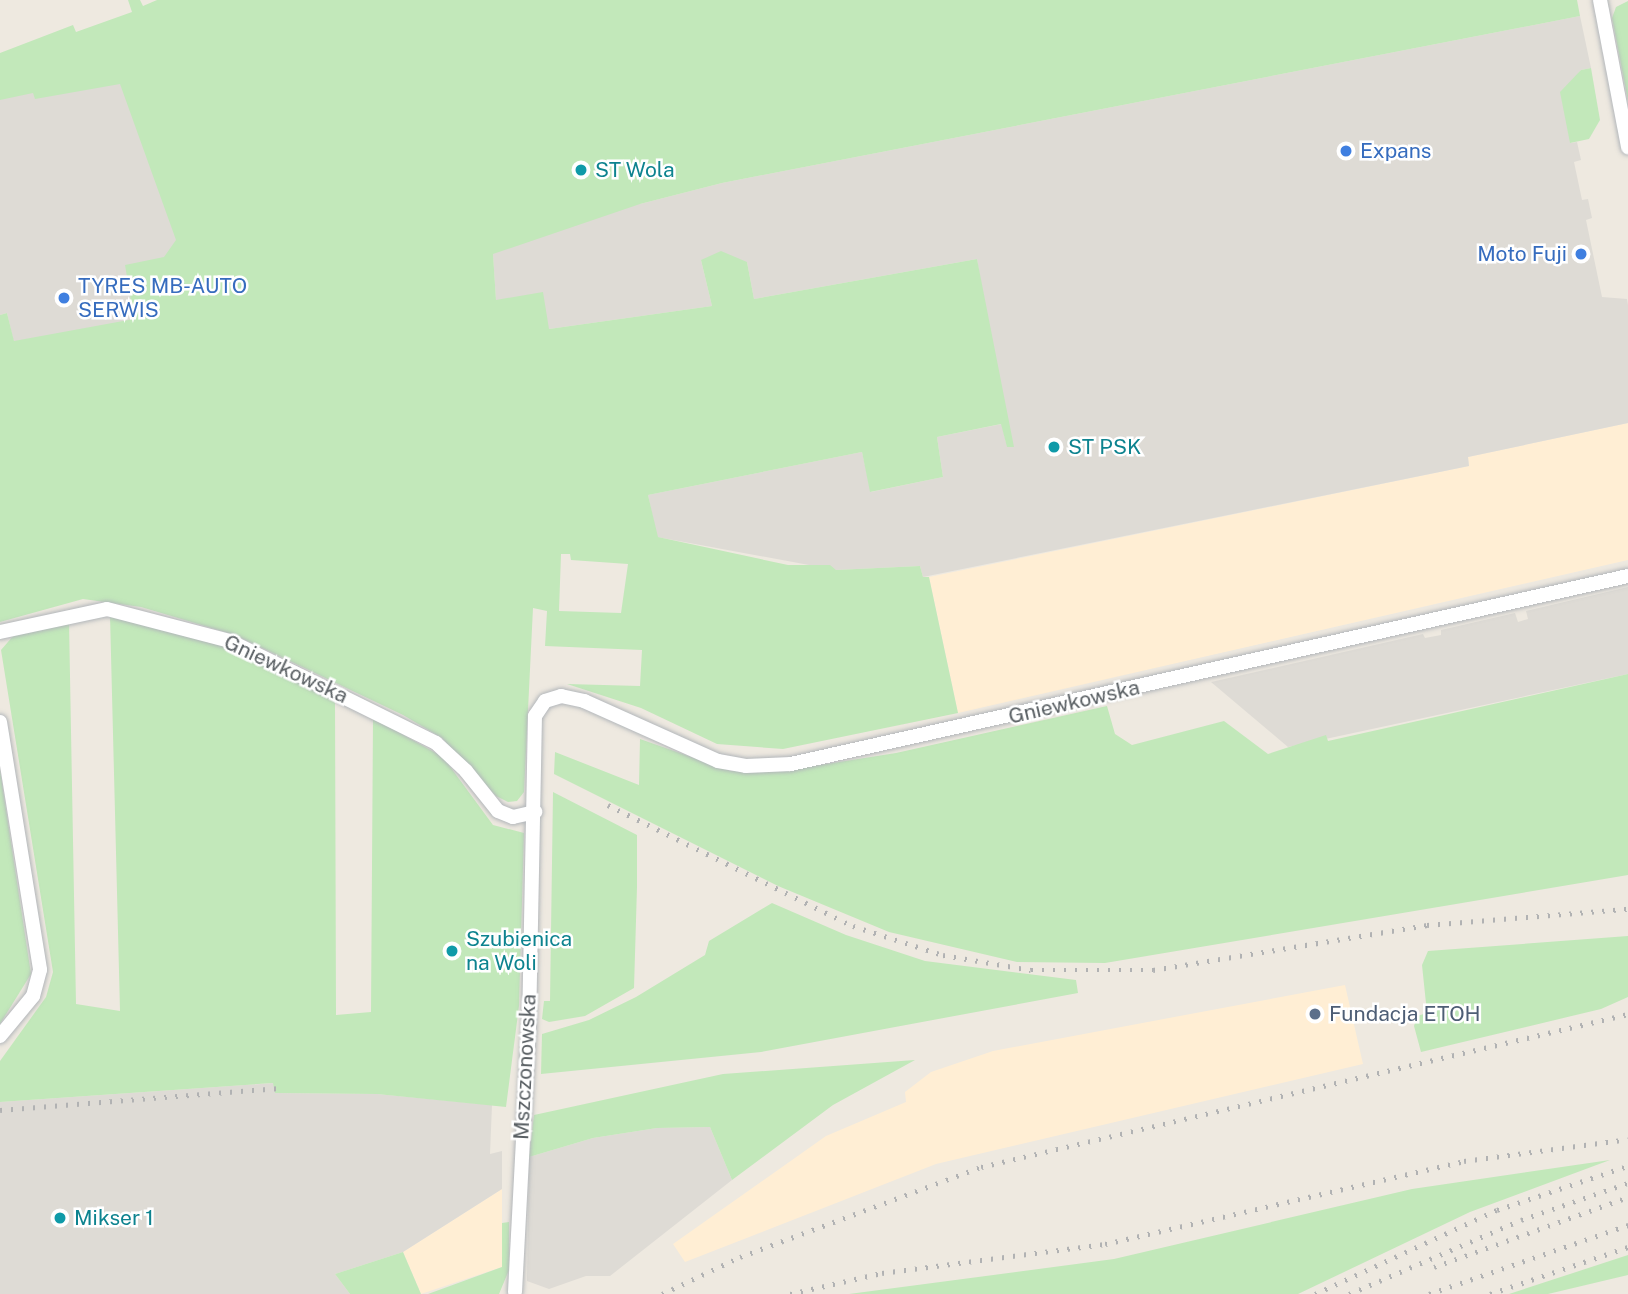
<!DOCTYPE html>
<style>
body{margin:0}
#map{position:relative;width:1628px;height:1294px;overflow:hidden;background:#eee9e0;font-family:"Public Sans",sans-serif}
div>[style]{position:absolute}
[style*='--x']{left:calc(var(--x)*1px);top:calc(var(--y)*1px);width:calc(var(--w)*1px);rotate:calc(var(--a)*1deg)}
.commercial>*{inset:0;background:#ffeed4}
.industrial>*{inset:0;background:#dedbd5}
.green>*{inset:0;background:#c2e8ba}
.roads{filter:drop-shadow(0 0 2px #b2b6ba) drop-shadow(0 0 2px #b2b6ba)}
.street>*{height:14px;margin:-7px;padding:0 7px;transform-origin:7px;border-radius:7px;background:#fff}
.rail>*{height:4.5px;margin-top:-2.25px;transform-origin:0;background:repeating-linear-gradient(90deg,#b1b2b3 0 2px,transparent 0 11px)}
.dots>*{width:19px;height:19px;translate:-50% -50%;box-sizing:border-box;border:4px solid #fff;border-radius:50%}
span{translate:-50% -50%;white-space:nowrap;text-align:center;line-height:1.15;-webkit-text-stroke:5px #fff;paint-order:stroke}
.shop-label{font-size:21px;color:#366cbe}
.left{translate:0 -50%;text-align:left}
.right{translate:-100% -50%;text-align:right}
.culture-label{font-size:21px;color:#0d838f}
.street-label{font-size:21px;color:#595f63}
.service-label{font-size:21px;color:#4e5e75}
</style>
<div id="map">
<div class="commercial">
<div style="clip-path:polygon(1628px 423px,1628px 560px,958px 713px,929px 577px,1469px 466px,1468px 457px)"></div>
<div style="clip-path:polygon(1345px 985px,1363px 1064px,936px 1164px,685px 1262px,673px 1244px,826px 1136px,906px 1102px,905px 1092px,931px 1072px,993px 1051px)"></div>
<div style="clip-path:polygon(502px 1189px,502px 1267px,421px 1294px,403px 1252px)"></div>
</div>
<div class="industrial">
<div style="clip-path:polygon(1580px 16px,1591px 68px,1581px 70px,1567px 88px,1571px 143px,1577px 142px,1581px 160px,1574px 162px,1582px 200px,1588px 199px,1592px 218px,1586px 220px,1602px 297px,1627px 299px,1628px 305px,1628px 423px,1468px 457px,1469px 466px,923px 577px,920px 566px,836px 570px,657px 537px,648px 495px,862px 452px,871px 492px,943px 477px,937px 437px,1002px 424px,1007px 447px,977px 259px,754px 299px,747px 262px,701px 260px,712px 306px,549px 329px,496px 300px,493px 255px,337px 127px,640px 204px,722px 183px)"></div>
<div style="clip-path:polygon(115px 57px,191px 252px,117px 342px,19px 364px,7px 313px,0 315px,0 92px)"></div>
<div style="clip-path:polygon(1628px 587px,1628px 674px,1288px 747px,1211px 682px,1423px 634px,1425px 638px,1441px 635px,1441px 630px,1515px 613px,1518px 622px,1528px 619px,1526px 611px)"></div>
<div style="clip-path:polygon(274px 1083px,275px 1093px,377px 1094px,492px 1105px,490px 1154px,502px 1151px,502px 1189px,403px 1252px,335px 1274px,350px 1294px,0 1294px,0 1102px)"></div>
<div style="clip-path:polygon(710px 1127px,732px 1180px,610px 1276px,586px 1276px,549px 1289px,527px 1281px,529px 1157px,593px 1138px,657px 1128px)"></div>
</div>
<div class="green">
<div style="clip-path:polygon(evenodd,128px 0,140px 0,143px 6px,157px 0,1577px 0,1580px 16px,722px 183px,640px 204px,493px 254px,496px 300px,543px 292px,549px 329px,712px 306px,701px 260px,721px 251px,747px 262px,754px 299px,977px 259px,1014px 447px,1007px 447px,1001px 424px,937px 437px,943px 477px,870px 492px,862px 452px,648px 495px,658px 537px,788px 565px,830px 565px,836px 570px,920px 566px,923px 577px,929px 577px,958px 713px,783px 749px,717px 744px,641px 708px,567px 684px,640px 686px,642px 650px,545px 646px,547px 611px,533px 608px,524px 792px,517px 801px,508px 802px,496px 796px,442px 738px,403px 715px,235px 635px,141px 607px,83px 599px,0 622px,0 315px,7px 313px,14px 341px,134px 319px,125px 265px,164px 257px,176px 240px,120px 84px,35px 99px,33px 93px,0 100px,0 53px,73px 25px,76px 32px,132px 12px,128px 0,561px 554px,570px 554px,571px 560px,628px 564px,621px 613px,559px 611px,561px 554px)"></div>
<div style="clip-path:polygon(1628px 1px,1628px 101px,1612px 18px,1616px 7px)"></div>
<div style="clip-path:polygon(1591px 68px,1600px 120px,1589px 139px,1570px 143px,1560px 92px,1581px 70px)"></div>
<div style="clip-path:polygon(110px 615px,216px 643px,335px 698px,336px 1015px,371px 1012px,373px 718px,443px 757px,493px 825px,524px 833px,519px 1006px,506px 1107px,377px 1094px,275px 1093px,273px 1083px,0 1102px,0 1061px,46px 997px,53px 972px,1px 650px,14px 635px,69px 621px,76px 1004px,120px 1011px)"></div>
<div style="clip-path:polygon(1628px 674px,1628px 875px,1105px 963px,1017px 962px,889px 932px,778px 886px,554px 774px,555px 752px,639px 785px,640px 739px,731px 771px,782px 771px,896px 753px,1107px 706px,1115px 734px,1132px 745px,1224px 721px,1268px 754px,1326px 735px,1328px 741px)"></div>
<div style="clip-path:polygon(0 770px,31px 974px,0 1024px)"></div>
<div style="clip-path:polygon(553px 792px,637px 835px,637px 887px,634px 988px,585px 1016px,549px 1022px,542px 1019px,544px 1001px,550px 1001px)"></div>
<div style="clip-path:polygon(772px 903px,846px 935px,925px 961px,1076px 980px,1078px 993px,761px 1052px,541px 1074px,542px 1034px,589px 1020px,636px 997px,705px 955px,709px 941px)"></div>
<div style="clip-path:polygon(1628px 936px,1628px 997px,1601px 1009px,1421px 1052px,1414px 1026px,1417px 1016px,1427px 1013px,1422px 965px,1428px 951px)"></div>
<div style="clip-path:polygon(915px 1060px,833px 1105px,732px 1180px,710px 1127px,657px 1128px,593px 1138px,529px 1157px,534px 1115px,723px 1074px)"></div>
<div style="clip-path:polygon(1610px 1160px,1470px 1212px,1298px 1294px,849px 1294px,1114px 1259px,1412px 1189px)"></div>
<div style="clip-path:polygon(509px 1222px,509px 1270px,499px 1294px,428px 1294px,502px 1267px,502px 1223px)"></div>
<div style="clip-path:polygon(403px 1252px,421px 1294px,350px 1294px,335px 1274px)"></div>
<div style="clip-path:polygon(1628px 1255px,1628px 1275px,1548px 1294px,1509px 1294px)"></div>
</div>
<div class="roads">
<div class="street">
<div style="--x:1600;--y:0;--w:150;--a:79.2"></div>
<div style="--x:0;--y:632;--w:109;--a:-12.1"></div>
<div style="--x:107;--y:609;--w:127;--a:14.6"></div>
<div style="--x:230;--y:641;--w:230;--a:26.3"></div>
<div style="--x:436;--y:743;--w:41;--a:43"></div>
<div style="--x:466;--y:771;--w:51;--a:51.3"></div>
<div style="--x:498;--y:811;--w:16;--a:22"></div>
<div style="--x:513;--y:817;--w:23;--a:-13"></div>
<div style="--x:0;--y:722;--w:251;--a:80.8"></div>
<div style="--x:40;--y:970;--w:27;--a:105"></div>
<div style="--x:33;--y:996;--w:52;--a:129.5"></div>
<div style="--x:515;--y:1292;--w:265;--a:-87"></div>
<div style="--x:529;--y:1027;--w:311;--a:-88.9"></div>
<div style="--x:535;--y:716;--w:18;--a:-56"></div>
<div style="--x:545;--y:701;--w:17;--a:-17"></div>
<div style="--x:561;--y:696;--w:24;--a:12"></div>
<div style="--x:584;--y:701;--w:147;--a:24.1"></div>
<div style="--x:718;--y:761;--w:28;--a:10"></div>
<div style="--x:746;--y:766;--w:45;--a:-2.5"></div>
<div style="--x:791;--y:764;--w:858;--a:-12.66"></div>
</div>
</div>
<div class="rail">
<div style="--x:608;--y:805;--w:273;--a:26.3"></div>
<div style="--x:853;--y:926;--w:95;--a:17.9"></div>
<div style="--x:943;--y:955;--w:89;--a:9.7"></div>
<div style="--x:1031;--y:970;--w:122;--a:0"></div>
<div style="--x:1153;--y:970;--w:278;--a:-9.3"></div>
<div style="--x:1427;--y:925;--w:202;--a:-4.6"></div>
<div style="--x:0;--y:1110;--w:278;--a:-4.5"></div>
<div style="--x:1434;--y:1267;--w:206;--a:-19.8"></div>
<div style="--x:662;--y:1294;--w:86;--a:-25.4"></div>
<div style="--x:740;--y:1257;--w:257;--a:-20.5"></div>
<div style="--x:981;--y:1167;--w:665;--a:-13.3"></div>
<div style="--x:790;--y:1294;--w:94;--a:-12.9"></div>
<div style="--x:882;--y:1273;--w:225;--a:-7.4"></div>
<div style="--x:1105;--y:1244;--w:368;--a:-13"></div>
<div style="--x:1464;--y:1161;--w:165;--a:-7.6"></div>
<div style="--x:1315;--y:1294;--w:200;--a:-24.8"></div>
<div style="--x:1497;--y:1210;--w:138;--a:-18.6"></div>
<div style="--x:1349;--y:1294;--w:187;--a:-23.3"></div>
<div style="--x:1521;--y:1220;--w:113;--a:-19.1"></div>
<div style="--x:1429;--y:1294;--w:211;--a:-19.1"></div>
<div style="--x:1490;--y:1294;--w:146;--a:-18.8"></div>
</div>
<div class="dots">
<div style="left:1346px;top:151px;background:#3f7fe0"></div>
<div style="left:581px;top:170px;background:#0f9aa8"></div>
<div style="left:1581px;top:254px;background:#3f7fe0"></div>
<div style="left:64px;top:298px;background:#3f7fe0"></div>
<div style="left:1054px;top:447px;background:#0f9aa8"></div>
<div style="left:452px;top:951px;background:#0f9aa8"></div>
<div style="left:1315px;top:1014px;background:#5c6f8a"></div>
<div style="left:60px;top:1218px;background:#0f9aa8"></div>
</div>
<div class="shop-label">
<span class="left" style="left:1360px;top:151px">Expans</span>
<span class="right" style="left:1567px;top:254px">Moto Fuji</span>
<span class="left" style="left:78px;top:298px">TYRES MB-AUTO<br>SERWIS</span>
</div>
<div class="culture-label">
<span class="left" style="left:595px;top:170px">ST Wola</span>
<span class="left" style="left:1068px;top:447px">ST PSK</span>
<span class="left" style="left:466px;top:951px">Szubienica<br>na Woli</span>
<span class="left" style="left:74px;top:1218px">Mikser 1</span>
</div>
<div class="street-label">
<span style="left:286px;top:669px;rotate:25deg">Gniewkowska</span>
<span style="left:1074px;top:702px;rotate:-13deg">Gniewkowska</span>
<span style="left:525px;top:1067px;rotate:-87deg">Mszczonowska</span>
</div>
<div class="service-label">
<span class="left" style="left:1329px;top:1014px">Fundacja ETOH</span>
</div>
</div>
